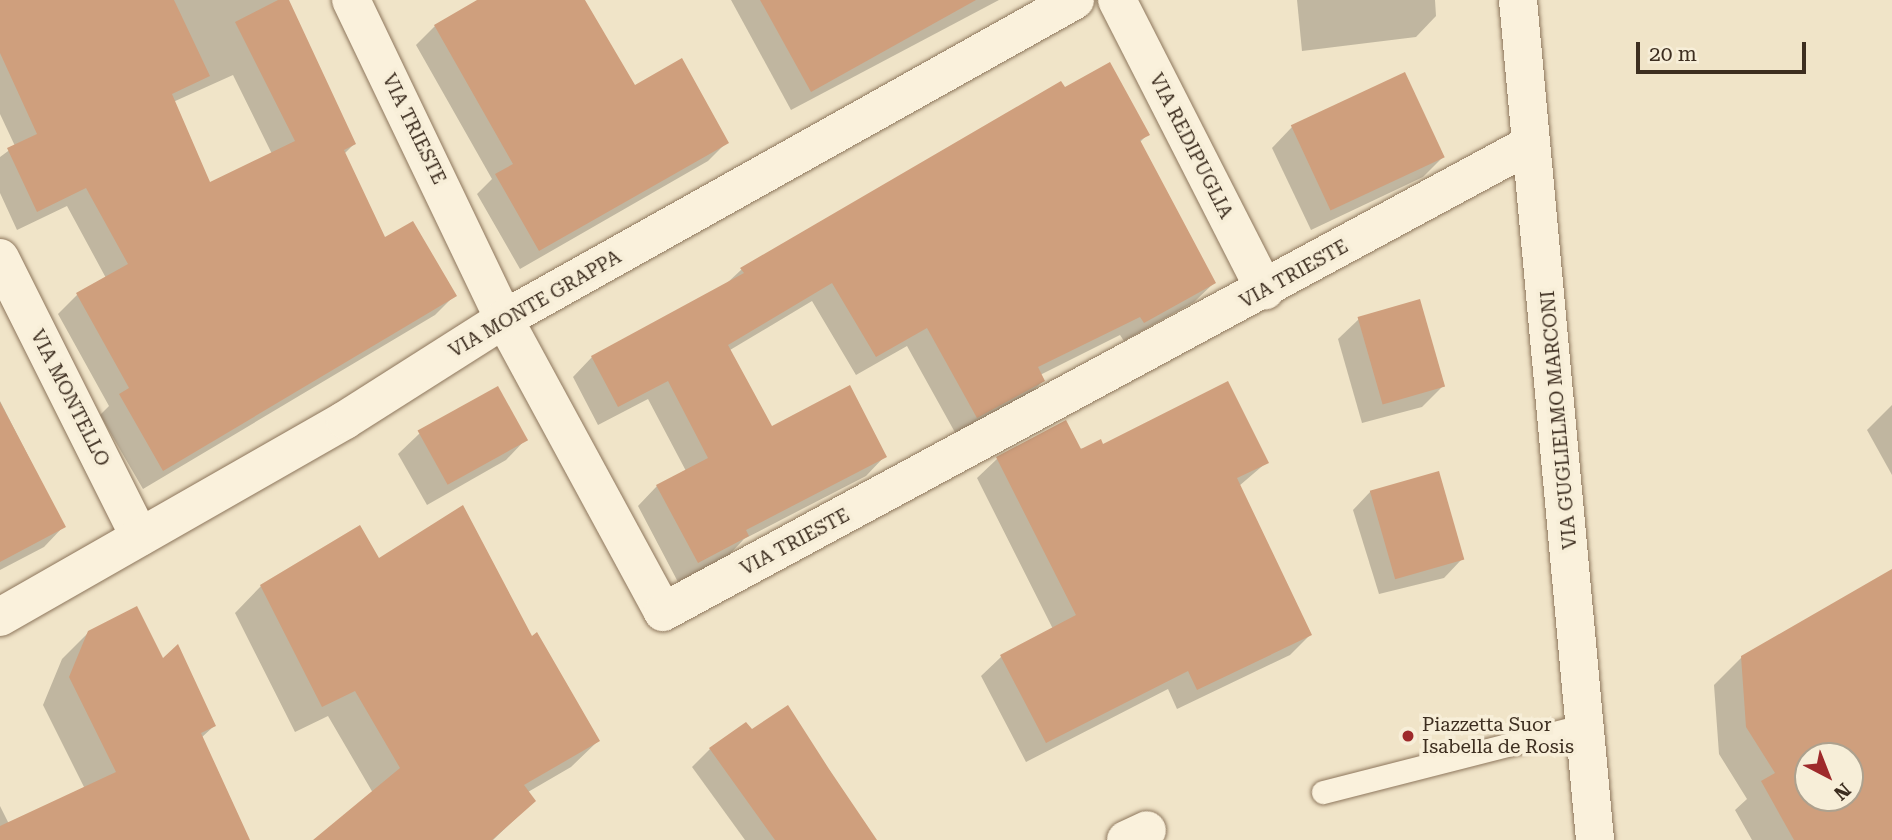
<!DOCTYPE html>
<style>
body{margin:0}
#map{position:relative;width:1892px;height:840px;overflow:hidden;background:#f0e4c8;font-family:"Roboto Serif",serif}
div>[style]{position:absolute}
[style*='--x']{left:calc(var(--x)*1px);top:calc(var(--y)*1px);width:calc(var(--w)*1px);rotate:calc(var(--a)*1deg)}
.shadow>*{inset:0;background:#0003}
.building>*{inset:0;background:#cf9f7d;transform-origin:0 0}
.roads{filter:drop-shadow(0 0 2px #8d765c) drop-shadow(0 0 2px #8d765c)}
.service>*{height:23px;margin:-11.5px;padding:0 11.5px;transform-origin:11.5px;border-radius:11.5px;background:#faf1dc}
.minor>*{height:38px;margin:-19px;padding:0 19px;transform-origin:19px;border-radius:19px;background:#faf1dc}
.secondary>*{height:38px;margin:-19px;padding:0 19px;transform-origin:19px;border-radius:19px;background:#faf1dc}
.dots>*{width:19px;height:19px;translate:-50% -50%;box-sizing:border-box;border:4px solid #f7eed8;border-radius:50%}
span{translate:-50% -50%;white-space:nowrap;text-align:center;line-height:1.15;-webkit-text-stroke:7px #f7eed8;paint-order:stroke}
.street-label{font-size:19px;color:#3d2e20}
.poi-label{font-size:19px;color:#3d2e20}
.left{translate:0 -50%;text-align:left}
.north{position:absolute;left:1794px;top:742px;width:70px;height:70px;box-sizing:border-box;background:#f7eed8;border:2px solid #ada18e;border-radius:50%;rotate:138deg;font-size:19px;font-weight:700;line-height:28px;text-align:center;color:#3d2e20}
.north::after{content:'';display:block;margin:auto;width:24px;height:32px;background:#9e2a2b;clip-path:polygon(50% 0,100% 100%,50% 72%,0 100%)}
.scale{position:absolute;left:1636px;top:42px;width:170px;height:32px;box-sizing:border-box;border:4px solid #3d2e20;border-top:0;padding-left:9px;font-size:21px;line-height:24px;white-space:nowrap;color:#3d2e20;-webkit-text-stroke:5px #f7eed8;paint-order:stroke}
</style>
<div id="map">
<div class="shadow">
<div style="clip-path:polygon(evenodd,0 0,286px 0,354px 144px,344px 154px,385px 239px,454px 296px,435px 315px,143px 489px,100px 415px,109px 406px,58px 314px,77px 295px,106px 278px,67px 206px,17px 230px,0 193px,0 157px,15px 146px,0 114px,0 0,233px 75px,272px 154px,209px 185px,173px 102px,233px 75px)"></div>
<div style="clip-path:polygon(480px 0,583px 0,634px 87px,727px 142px,708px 161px,520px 269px,477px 194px,492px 179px,416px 45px,435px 26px)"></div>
<div style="clip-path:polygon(731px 0,999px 0,791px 110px)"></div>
<div style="clip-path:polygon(1297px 0,1435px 0,1436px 16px,1416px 37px,1302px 51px)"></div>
<div style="clip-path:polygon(1064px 89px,1148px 134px,1139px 143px,1214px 283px,1194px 302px,1124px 341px,1120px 335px,1040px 375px,1043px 381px,1024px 400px,957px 436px,907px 346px,856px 375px,812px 301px,730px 350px,771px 429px,885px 456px,866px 476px,744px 539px,728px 556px,678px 582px,638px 506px,657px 486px,686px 471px,648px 399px,598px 425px,573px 377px,592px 357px,725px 285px,742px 269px)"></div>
<div style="clip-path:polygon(1292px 127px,1443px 157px,1423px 177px,1311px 230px,1272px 148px)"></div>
<div style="clip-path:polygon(1359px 319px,1443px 386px,1422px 407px,1362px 423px,1338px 339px)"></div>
<div style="clip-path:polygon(497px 388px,526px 439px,506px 460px,427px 505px,398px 454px,419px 434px)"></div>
<div style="clip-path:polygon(0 401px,64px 526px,44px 547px,0 570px)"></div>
<div style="clip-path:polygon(1892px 405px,1892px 475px,1867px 430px)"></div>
<div style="clip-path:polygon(1102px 446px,1267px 462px,1239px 486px,1310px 635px,1290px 655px,1177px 709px,1168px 689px,1026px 762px,981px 676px,1001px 657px,1053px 629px,977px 478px,997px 459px)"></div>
<div style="clip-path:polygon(1371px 491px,1462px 559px,1444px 578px,1379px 594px,1353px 510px)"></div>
<div style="clip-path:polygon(379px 561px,531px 638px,598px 741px,571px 767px,528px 792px,534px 801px,493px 840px,316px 840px,373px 793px,328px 716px,295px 732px,235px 613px,261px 586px)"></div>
<div style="clip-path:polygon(evenodd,1892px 571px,1892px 840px,1752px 840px,1735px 810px,1747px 799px,1719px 754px,1714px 685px,1742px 657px,1892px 571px,1808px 756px,1850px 756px,1850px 798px,1808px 798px,1808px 756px)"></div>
<div style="clip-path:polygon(89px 632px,162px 661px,214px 726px,201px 738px,248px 840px,0 840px,0 806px,9px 824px,85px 789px,43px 705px,62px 659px)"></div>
<div style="clip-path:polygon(710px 749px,850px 840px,745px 840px,692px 767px)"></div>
</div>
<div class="building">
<div style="clip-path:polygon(0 0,174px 0,210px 76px,172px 94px,210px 182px,295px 141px,235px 22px,278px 0,289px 0,356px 144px,344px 150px,385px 237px,413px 221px,457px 296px,163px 471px,119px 394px,129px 388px,76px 293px,128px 264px,86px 188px,37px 212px,7px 148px,37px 134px,0 53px)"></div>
<div style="clip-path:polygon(477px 0,585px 0,635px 85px,682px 58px,729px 143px,539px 251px,495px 174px,513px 164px,434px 25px)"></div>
<div style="clip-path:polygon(760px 0,976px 0,811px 92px)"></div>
<div style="clip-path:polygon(1110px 62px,1150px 135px,1140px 140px,1216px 283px,1144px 323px,1140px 317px,1038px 367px,1045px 381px,977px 418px,927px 328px,876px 357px,832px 283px,728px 345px,772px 426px,850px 385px,887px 457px,746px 530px,749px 536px,698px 563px,656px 485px,708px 458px,668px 381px,618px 407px,591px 356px,744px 273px,740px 268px,1061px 81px,1065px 87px)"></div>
<div style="left:1405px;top:72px;width:94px;height:126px;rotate:65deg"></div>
<div style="left:1420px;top:299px;width:91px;height:65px;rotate:74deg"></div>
<div style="clip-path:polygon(1228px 381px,1269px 463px,1237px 478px,1312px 635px,1197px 690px,1188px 671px,1046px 743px,1000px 655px,1076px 615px,996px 457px,1066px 420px,1081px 449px,1101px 439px,1103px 444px)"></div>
<div style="left:498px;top:386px;width:62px;height:92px;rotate:61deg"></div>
<div style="clip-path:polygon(0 402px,66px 527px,0 562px)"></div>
<div style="left:1439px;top:471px;width:92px;height:72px;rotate:74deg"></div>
<div style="clip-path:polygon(463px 505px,532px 636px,537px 632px,600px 741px,524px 785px,536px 801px,492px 840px,313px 840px,400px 768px,355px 691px,322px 707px,260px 585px,360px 525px,379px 558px)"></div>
<div style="clip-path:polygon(evenodd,1892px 569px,1892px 840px,1794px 840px,1761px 781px,1775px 773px,1746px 727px,1741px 656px,1892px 569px,1808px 756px,1850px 756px,1850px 798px,1808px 798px,1808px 756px)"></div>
<div style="clip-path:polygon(137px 606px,163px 658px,178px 644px,216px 726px,201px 733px,250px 840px,0 840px,0 826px,116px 772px,69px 677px,88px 631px)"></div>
<div style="clip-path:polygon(788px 705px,829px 769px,877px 840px,775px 840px,709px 748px,746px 722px,752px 729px)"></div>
</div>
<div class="roads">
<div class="service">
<div style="--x:1323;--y:792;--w:271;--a:-14.3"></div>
</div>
<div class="minor">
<div style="--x:351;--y:0;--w:354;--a:64.4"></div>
<div style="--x:504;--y:319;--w:333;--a:61.5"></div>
<div style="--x:663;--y:612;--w:986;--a:-28.33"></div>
<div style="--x:1117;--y:0;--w:326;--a:63"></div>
<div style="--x:0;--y:258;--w:312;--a:63.4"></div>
<div style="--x:0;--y:617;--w:397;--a:-29.7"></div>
<div style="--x:345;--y:420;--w:188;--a:-32.4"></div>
<div style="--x:504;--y:319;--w:654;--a:-29.19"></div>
<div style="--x:1126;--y:840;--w:23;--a:-25"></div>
</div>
<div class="secondary">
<div style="--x:1518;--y:0;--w:844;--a:84.76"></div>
</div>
</div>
<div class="dots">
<div style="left:1408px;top:736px;background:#9e2a2b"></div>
</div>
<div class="street-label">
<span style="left:414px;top:129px;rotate:64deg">VIA TRIESTE</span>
<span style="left:1191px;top:146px;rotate:63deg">VIA REDIPUGLIA</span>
<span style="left:1294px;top:274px;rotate:-29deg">VIA TRIESTE</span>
<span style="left:535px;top:304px;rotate:-30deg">VIA MONTE GRAPPA</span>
<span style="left:70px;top:398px;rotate:63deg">VIA MONTELLO</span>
<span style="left:1559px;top:420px;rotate:-95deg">VIA GUGLIELMO MARCONI</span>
<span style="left:795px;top:542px;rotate:-28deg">VIA TRIESTE</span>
</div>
<div class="poi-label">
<span class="left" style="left:1422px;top:736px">Piazzetta Suor<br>Isabella de Rosis</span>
</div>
<div class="north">N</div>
<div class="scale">20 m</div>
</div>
